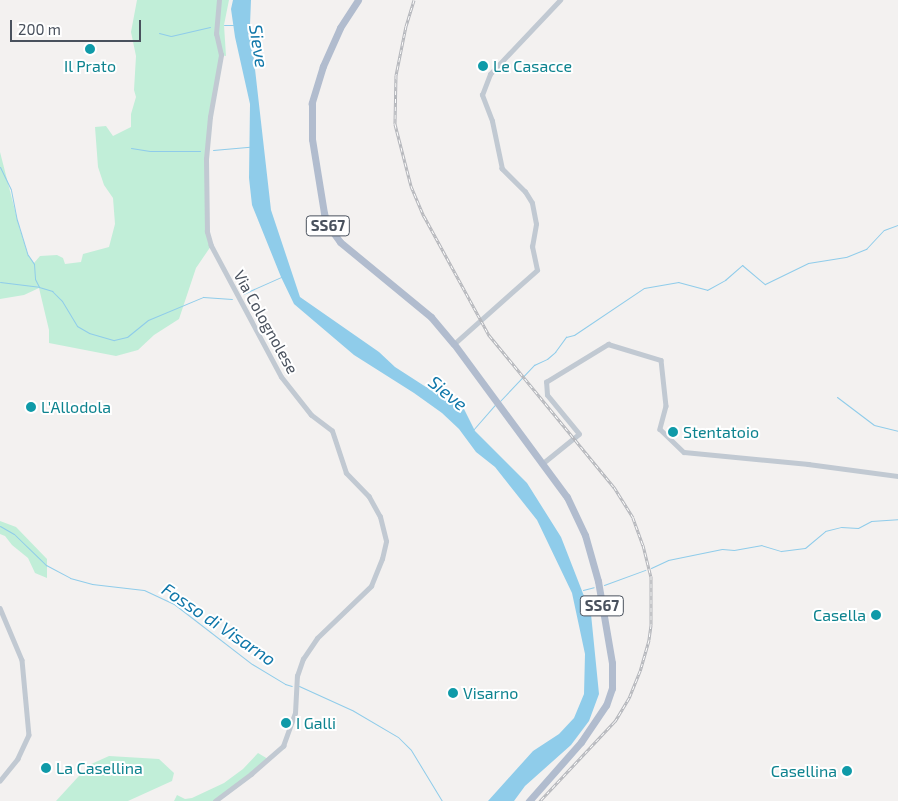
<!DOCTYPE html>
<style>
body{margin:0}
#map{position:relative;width:898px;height:801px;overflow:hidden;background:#f3f1f0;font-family:"Exo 2",sans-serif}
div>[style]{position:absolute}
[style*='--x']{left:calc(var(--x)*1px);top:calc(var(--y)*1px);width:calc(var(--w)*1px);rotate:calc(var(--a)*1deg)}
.green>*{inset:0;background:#c1eed8}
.water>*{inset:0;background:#8fccea}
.stream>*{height:1px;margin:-0.5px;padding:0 0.5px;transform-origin:0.5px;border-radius:0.5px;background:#8fccea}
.street>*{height:4.5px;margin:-2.25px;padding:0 2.25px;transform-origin:2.25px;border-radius:2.25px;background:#c1c9d2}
.primary>*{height:7px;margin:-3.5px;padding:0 3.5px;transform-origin:3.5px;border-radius:3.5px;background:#b1bcce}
.rail>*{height:3px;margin-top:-1.5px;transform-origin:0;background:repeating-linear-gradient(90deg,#fff 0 4px,#b3b5ba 0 8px);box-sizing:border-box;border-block:1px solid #b3b5ba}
.dots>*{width:14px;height:14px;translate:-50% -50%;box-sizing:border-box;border:2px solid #fff;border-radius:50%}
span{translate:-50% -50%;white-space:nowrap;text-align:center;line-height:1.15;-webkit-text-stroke:4px #fff;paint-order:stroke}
.shield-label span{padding:1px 4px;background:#fff;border:1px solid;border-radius:4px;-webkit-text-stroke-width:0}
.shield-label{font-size:15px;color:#49515d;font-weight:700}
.culture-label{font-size:16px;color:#0d838f}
.left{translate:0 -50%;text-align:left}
.right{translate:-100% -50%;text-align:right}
.street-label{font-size:16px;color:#49515d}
.water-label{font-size:18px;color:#1077a9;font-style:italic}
.scale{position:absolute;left:10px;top:20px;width:131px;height:22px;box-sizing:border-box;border:2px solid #49515d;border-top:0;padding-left:6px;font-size:15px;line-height:18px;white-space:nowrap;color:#49515d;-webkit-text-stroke:4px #fff;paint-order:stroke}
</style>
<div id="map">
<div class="green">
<div style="clip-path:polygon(137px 0,229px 0,224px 25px,226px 56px,221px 55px,206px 159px,207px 232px,211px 246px,196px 268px,179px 319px,154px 335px,138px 350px,116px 356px,49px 343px,49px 330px,39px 288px,24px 295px,0 299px,0 152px,20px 230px,28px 255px,34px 263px,40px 256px,57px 255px,63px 258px,65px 264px,81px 262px,83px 254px,109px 247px,115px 224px,113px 198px,104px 185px,98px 167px,95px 127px,106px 126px,113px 136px,131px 127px,131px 114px,136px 97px,134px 90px,136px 56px,131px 32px)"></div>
<div style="clip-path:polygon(0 521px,16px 527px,47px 559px,47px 578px,35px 573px,28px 558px,12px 545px,5px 536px,0 534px)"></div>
<div style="clip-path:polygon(258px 753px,268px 759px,215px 801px,174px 801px,177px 795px,185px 799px,192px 798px,224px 783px,243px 769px)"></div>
<div style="clip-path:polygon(109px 756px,159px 759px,174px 773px,172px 781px,128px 801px,56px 801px,89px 765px)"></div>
</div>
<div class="water">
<div style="clip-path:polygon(233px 0,251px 0,250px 25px,271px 210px,300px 297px,379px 352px,395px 367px,426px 387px,447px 393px,464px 409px,475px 431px,527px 483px,561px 537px,591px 614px,599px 694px,589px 721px,571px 745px,525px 786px,514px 801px,488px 801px,533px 751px,559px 734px,574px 718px,584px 694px,585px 654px,572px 593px,537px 520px,495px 467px,476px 452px,459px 429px,442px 413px,414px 393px,354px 355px,294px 304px,281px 277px,252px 205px,249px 178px,250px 104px,235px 37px,231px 9px)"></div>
</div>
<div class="stream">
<div style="--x:224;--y:25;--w:9;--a:0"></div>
<div style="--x:159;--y:33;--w:12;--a:14"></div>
<div style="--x:171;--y:36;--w:40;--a:-13"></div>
<div style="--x:131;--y:148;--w:19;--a:9"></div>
<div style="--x:150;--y:151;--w:50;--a:0"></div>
<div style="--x:213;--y:150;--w:37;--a:-5"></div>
<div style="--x:0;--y:167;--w:25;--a:64"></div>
<div style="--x:11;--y:190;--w:31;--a:79"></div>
<div style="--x:17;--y:220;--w:37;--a:73"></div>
<div style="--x:28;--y:255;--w:11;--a:56"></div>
<div style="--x:34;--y:264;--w:15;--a:86"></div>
<div style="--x:35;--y:279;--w:9;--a:63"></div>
<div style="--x:39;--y:287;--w:14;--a:17"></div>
<div style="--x:52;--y:291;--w:14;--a:45"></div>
<div style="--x:62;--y:301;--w:29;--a:59"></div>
<div style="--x:77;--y:326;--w:14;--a:30"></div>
<div style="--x:89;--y:333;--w:26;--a:16"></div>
<div style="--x:114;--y:340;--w:13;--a:-13"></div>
<div style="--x:127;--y:337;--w:27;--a:-39"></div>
<div style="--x:148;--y:320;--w:60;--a:-22.7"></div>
<div style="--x:203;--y:297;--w:29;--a:4"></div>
<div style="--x:0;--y:282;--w:39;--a:7"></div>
<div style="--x:243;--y:294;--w:42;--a:-24.1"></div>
<div style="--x:837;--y:397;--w:46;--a:37.1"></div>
<div style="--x:874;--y:425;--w:25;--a:14"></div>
<div style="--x:500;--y:401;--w:50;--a:-46.6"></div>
<div style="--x:534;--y:365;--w:14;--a:-25"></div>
<div style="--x:547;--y:359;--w:11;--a:-41"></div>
<div style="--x:555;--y:352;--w:19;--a:-54"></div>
<div style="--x:566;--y:337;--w:8;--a:-14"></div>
<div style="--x:574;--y:335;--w:84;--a:-33.9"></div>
<div style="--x:644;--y:288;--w:35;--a:-10"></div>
<div style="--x:678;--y:282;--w:30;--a:15"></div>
<div style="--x:707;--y:290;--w:21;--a:-29"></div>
<div style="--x:725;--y:280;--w:23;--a:-41"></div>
<div style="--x:742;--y:265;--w:30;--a:40"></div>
<div style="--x:765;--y:284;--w:48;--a:-26"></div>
<div style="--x:808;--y:263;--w:38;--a:-9"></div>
<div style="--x:846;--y:257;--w:22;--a:-22"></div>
<div style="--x:866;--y:249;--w:26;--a:-47"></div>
<div style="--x:884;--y:230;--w:15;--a:-20"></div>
<div style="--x:473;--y:430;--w:33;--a:-49"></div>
<div style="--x:0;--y:526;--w:16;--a:30"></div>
<div style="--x:14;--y:534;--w:45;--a:44.1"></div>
<div style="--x:46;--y:565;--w:27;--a:28"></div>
<div style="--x:70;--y:578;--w:23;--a:15"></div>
<div style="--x:92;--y:584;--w:52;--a:6.6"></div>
<div style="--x:144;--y:590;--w:33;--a:25"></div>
<div style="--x:174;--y:604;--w:98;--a:37.6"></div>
<div style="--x:252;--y:664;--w:39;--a:31"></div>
<div style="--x:285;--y:684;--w:7;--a:16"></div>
<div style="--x:651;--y:568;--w:19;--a:-25"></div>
<div style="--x:668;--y:560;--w:55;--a:-11.5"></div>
<div style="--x:722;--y:549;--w:12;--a:5"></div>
<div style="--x:734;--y:550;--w:27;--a:-10"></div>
<div style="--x:761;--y:545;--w:21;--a:17"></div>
<div style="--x:781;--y:551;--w:24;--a:-7"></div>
<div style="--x:805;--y:548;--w:26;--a:-40"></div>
<div style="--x:825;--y:531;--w:16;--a:-14"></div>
<div style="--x:841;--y:527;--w:17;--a:3"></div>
<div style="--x:858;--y:528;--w:15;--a:-28"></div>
<div style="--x:871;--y:521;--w:27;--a:-4"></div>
<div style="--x:604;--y:585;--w:44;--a:-20.1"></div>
<div style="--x:583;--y:590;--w:11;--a:-15"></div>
<div style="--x:299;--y:686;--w:58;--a:24.4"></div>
<div style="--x:352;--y:710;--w:53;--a:30.4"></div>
<div style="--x:398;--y:737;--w:18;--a:45"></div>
<div style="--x:411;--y:750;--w:60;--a:58.7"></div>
</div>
<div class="street">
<div style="--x:454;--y:344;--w:111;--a:-41.7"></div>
<div style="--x:537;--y:270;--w:24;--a:-102"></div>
<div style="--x:532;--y:247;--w:23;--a:-80"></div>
<div style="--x:536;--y:224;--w:21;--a:-101"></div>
<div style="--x:532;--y:203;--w:13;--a:-122"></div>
<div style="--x:525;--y:192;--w:33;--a:-135"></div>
<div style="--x:502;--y:169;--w:49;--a:-101.8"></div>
<div style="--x:492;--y:121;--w:28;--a:-111"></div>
<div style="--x:482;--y:95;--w:22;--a:-69"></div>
<div style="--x:490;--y:74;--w:102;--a:-46.6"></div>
<div style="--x:543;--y:463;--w:46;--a:-38.9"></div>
<div style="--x:579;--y:434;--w:50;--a:-129.4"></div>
<div style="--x:547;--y:395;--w:13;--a:-94"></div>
<div style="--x:546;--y:382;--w:73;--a:-31.5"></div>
<div style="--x:608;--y:344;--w:55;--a:16.8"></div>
<div style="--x:661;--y:360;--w:46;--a:83.8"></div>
<div style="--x:666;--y:406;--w:24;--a:105"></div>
<div style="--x:660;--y:429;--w:33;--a:44"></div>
<div style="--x:684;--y:452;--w:125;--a:5.5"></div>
<div style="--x:808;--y:464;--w:91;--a:7.6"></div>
<div style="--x:0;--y:608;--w:56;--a:67.1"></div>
<div style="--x:22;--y:660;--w:75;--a:84.7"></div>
<div style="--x:29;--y:735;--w:26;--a:115"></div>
<div style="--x:18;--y:759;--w:28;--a:129"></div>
<div style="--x:215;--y:801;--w:45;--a:-36.9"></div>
<div style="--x:251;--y:774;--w:43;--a:-41.2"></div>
<div style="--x:283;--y:746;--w:35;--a:-70"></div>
<div style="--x:295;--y:713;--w:37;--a:-87"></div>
<div style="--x:297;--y:676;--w:18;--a:-71"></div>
<div style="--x:303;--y:659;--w:25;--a:-56"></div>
<div style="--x:317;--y:638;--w:75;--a:-43.9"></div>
<div style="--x:371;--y:586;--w:29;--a:-68"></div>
<div style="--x:382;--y:559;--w:18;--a:-77"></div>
<div style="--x:386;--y:541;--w:25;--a:-104"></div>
<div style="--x:380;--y:517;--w:23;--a:-119"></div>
<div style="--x:369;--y:497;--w:33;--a:-134"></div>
<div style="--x:346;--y:473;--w:44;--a:-108.4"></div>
<div style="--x:332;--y:431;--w:26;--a:-143"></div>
<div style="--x:311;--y:415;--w:48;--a:-128.3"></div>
<div style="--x:281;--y:377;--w:149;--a:-118.1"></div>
<div style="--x:211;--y:246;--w:15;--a:-106"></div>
<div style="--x:207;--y:232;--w:73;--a:-90.8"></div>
<div style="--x:206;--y:159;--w:42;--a:-84.6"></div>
<div style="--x:210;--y:117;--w:63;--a:-79.9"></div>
<div style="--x:221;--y:55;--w:22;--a:-103"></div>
<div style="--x:216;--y:34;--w:34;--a:-85"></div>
</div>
<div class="primary">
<div style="--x:358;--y:0;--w:33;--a:123"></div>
<div style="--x:340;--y:28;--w:42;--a:114.1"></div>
<div style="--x:323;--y:66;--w:39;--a:107"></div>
<div style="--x:312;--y:103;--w:36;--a:90"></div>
<div style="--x:312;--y:139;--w:75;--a:80.8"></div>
<div style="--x:324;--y:213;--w:11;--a:75"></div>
<div style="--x:327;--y:224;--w:22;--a:54"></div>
<div style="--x:340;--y:242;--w:118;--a:39.5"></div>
<div style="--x:431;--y:317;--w:35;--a:50"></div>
<div style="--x:454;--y:344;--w:190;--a:53.6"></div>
<div style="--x:567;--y:497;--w:42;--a:64.7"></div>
<div style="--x:585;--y:535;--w:48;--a:74.2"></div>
<div style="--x:598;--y:581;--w:83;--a:80.3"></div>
<div style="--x:612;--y:663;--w:25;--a:90"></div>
<div style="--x:612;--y:688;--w:18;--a:109"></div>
<div style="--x:606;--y:705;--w:45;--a:124"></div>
<div style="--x:581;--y:742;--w:79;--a:131.4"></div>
</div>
<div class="rail">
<div style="--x:414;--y:0;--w:27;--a:107"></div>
<div style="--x:406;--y:26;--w:50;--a:101.5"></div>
<div style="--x:396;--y:75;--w:49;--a:91.2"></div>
<div style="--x:395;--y:124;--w:64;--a:75.5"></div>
<div style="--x:411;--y:186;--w:33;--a:67"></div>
<div style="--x:424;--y:216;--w:136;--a:61.4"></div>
<div style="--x:489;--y:335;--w:197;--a:50.6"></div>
<div style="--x:614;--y:487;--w:36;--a:58"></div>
<div style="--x:633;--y:518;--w:29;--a:70"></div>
<div style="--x:643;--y:545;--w:32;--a:76"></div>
<div style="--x:651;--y:576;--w:49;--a:90"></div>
<div style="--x:651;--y:625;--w:15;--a:98"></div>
<div style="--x:649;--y:640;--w:32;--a:106"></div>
<div style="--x:640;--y:671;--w:29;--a:112"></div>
<div style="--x:629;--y:698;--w:27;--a:121"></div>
<div style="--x:615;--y:721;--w:110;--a:133.2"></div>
</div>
<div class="dots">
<div style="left:90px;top:49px;background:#0f9aa8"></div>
<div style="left:483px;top:66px;background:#0f9aa8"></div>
<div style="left:31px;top:407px;background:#0f9aa8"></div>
<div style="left:673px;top:432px;background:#0f9aa8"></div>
<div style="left:876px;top:615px;background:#0f9aa8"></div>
<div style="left:453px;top:693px;background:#0f9aa8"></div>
<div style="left:286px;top:723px;background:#0f9aa8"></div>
<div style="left:46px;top:768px;background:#0f9aa8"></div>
<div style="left:847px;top:771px;background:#0f9aa8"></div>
</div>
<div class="shield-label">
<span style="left:328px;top:226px">SS67</span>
<span style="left:602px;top:606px">SS67</span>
</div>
<div class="culture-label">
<span style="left:90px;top:66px">Il Prato</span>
<span class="left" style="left:493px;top:66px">Le Casacce</span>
<span class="left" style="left:41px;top:407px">L'Allodola</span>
<span class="left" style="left:683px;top:432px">Stentatoio</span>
<span class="right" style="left:866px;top:615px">Casella</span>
<span class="left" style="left:463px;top:693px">Visarno</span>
<span class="left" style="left:296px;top:723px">I Galli</span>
<span class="left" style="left:56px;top:768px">La Casellina</span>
<span class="right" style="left:837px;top:771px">Casellina</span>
</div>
<div class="street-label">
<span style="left:266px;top:322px;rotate:61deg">Via Colognolese</span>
</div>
<div class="water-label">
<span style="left:259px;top:46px;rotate:81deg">Sieve</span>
<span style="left:448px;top:393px;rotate:39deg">Sieve</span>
<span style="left:219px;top:624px;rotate:34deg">Fosso di Visarno</span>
</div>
<div class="scale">200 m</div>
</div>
